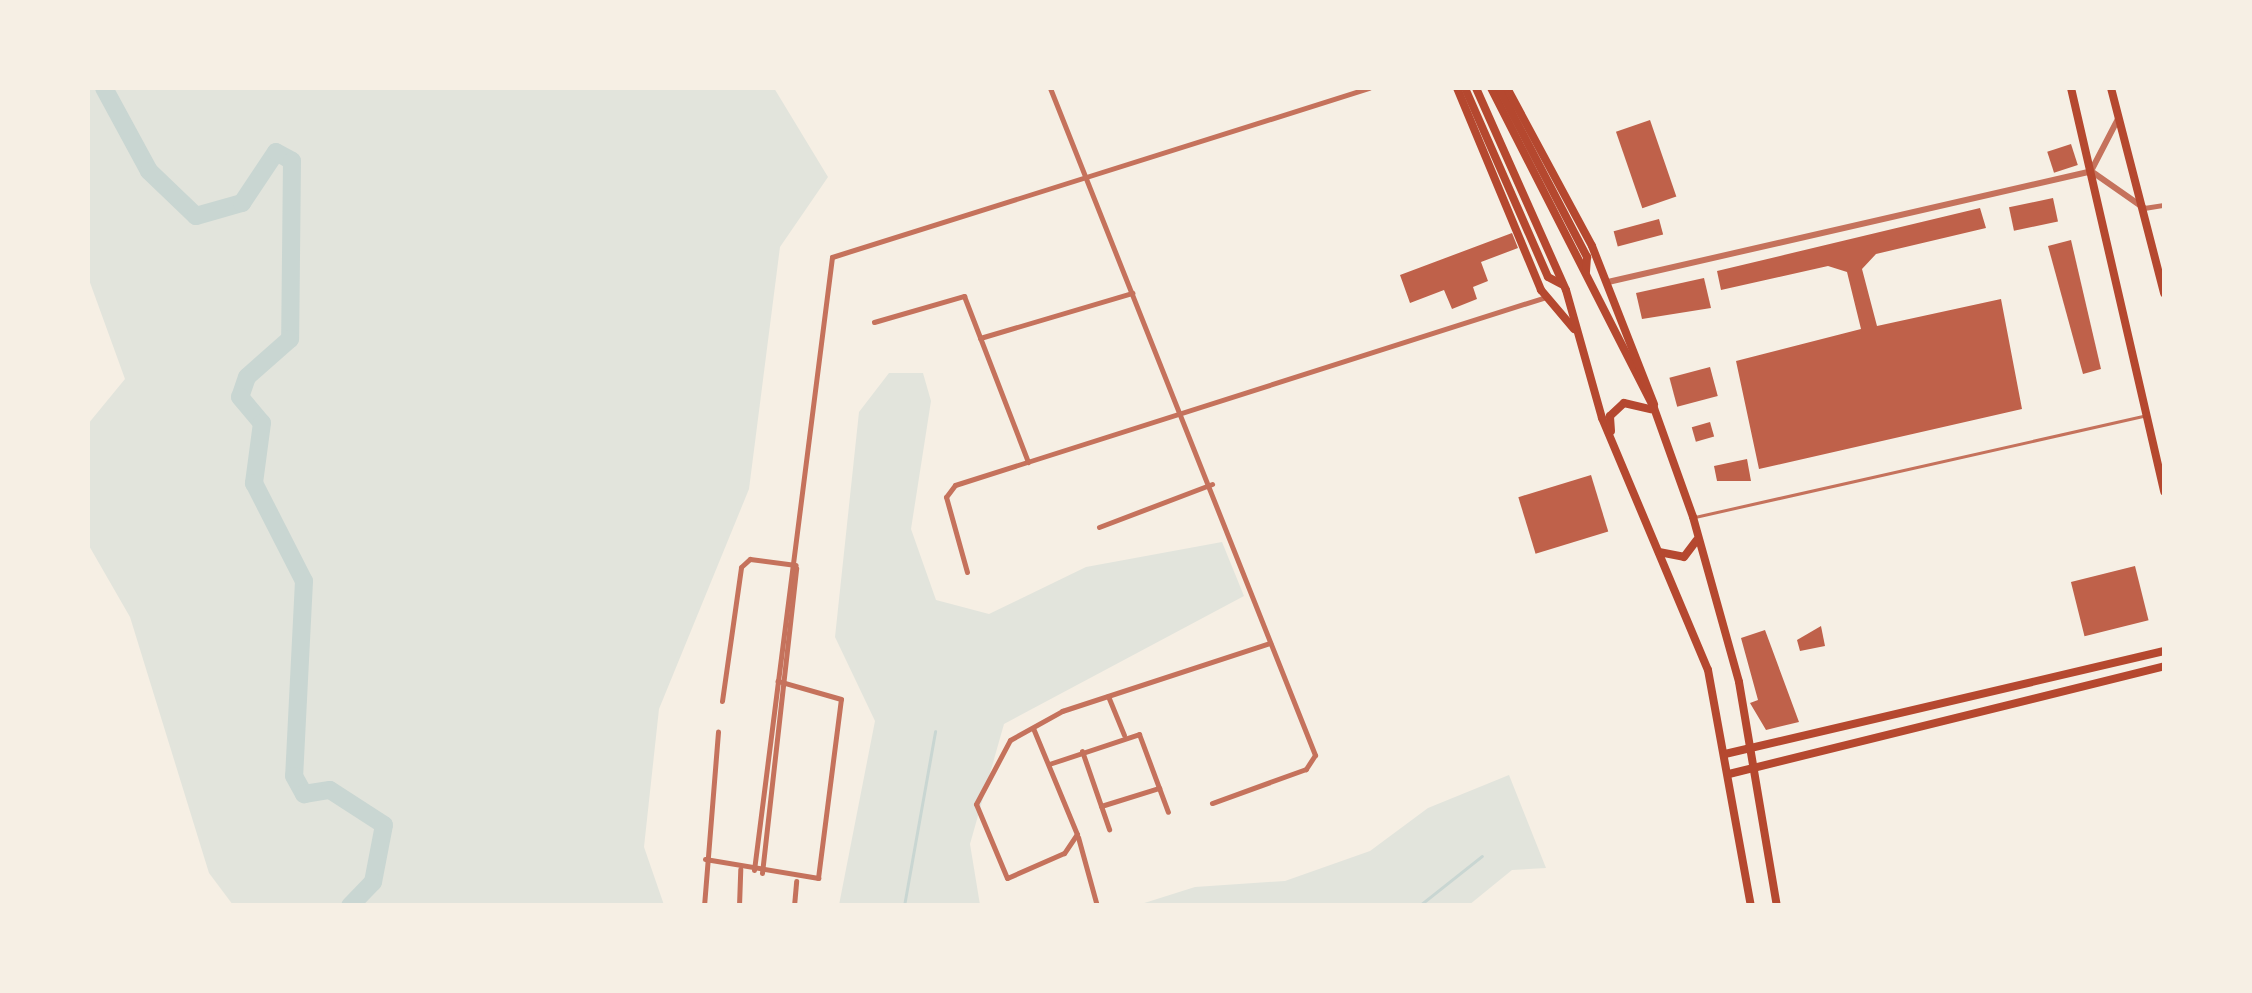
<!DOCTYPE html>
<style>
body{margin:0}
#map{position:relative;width:2252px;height:993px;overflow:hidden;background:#f6efe4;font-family:"Source Serif 4",serif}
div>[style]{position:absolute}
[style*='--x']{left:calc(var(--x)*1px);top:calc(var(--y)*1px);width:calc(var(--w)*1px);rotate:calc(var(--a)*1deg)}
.green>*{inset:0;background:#e2e4dc}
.stream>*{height:2.5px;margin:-1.25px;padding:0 1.25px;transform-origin:1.25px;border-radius:1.25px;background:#c9d6d2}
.river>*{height:18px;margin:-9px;padding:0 9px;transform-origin:9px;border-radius:9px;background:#c9d6d2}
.building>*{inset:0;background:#bf614a;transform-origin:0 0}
.service>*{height:2.5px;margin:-1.25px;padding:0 1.25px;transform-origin:1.25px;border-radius:1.25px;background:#c5725c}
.minor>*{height:5px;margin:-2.5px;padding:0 2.5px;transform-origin:2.5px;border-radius:2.5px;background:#c5725c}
.tertiary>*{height:6px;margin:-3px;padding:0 3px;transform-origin:3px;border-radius:3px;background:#c5725c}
.primary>*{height:8px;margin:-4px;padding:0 4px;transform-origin:4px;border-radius:4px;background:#b5482f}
span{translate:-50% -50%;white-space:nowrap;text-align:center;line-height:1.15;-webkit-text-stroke:10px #f6efe4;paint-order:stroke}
.frame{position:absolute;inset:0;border:90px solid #f6efe4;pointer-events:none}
</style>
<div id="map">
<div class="green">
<div style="clip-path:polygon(88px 88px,774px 88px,828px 177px,780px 247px,749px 489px,659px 709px,644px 847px,664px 905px,233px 905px,209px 873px,130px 617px,88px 544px,88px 424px,125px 379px,88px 277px)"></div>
<div style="clip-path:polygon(889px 373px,923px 373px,931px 401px,911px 529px,936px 600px,989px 614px,1086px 567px,1222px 542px,1244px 596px,1004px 724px,970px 844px,980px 905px,839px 905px,875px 721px,835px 637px,859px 412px)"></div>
<div style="clip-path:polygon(1509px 775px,1546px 868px,1512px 870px,1469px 905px,1138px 905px,1195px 887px,1285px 881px,1370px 851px,1428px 808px)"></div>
</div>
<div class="stream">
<div style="--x:904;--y:906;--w:177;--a:-79.9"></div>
<div style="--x:1419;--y:906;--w:80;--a:-38.4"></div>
</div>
<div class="river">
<div style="--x:104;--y:88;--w:94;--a:61.5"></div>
<div style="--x:149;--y:171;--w:65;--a:43.8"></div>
<div style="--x:196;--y:216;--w:48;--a:-15.8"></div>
<div style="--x:242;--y:203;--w:61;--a:-56.3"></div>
<div style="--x:276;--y:152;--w:18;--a:29"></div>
<div style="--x:292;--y:161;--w:178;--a:90.6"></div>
<div style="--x:290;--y:339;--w:57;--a:138.5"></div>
<div style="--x:247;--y:377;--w:21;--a:109"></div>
<div style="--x:240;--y:397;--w:34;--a:50"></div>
<div style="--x:262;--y:423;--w:61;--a:97.6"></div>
<div style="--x:254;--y:483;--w:110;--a:63"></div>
<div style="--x:304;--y:581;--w:195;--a:92.9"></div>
<div style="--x:294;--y:776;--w:21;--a:61"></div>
<div style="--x:304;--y:794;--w:26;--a:-9"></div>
<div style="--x:330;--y:790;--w:64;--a:32.9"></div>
<div style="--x:384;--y:825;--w:58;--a:100.9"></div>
<div style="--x:373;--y:882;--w:33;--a:134"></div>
</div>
<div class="building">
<div style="left:1650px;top:120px;width:81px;height:36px;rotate:71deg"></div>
<div style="left:2071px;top:144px;width:22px;height:25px;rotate:72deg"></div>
<div style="left:2053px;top:198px;width:24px;height:45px;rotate:78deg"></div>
<div style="clip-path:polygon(1980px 208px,1986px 228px,1876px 254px,1862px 269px,1877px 326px,2001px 299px,2022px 409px,1759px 469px,1736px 361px,1861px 329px,1847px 272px,1828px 266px,1721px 290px,1717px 271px)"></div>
<div style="left:1659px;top:219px;width:16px;height:47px;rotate:75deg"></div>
<div style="clip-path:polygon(1512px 233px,1518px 248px,1481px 262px,1488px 281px,1473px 287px,1477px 299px,1452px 309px,1444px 290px,1410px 303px,1400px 275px)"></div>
<div style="clip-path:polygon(2071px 240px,2101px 369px,2083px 374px,2048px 246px)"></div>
<div style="clip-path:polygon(1704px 278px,1711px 308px,1642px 319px,1636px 293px)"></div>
<div style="left:1710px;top:367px;width:30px;height:42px;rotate:75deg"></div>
<div style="left:1710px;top:422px;width:15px;height:19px;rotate:74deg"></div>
<div style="clip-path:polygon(1747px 459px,1751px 481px,1717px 481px,1714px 466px)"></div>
<div style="left:1591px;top:475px;width:59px;height:76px;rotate:73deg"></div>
<div style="left:2135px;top:566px;width:56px;height:66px;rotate:76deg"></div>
<div style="clip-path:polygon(1821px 626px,1825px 646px,1800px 651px,1797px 640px)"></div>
<div style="clip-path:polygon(1765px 630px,1799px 722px,1766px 730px,1750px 703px,1758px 700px,1741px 638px)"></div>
</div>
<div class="service">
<div style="--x:1695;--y:517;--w:461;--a:-12.7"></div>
</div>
<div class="minor">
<div style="--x:1050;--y:88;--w:718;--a:68.33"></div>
<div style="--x:1315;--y:755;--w:17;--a:123"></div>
<div style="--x:1306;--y:769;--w:100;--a:160.1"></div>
<div style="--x:2144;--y:208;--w:20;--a:-9"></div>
<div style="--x:874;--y:322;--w:94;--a:-16.1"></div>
<div style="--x:964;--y:296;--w:178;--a:68.9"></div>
<div style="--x:980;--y:338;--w:159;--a:-16.5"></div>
<div style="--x:1099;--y:527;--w:121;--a:-20.8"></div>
<div style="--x:967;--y:572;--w:78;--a:-105.6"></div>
<div style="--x:946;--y:497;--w:15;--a:-53"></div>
<div style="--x:955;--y:485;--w:620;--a:-17.65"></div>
<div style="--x:1108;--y:696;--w:42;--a:67.7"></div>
<div style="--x:722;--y:701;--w:135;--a:-81.9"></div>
<div style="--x:741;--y:567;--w:12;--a:-42"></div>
<div style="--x:750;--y:559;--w:46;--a:7.4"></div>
<div style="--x:1033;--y:728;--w:115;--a:67.5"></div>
<div style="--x:1077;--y:834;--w:23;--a:124"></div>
<div style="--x:1064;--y:853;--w:62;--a:156.3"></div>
<div style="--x:1007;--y:878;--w:80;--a:-112.7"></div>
<div style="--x:976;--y:804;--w:72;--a:-62"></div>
<div style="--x:1010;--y:740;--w:60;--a:-29.1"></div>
<div style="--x:1062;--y:711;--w:219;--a:-18.1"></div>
<div style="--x:1082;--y:751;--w:83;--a:70.9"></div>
<div style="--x:1049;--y:764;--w:95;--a:-18.4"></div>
<div style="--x:1139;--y:734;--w:83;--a:69.6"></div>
<div style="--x:1101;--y:806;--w:61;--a:-17.2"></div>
<div style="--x:1078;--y:837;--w:72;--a:74.6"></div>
<div style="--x:705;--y:859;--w:115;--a:9.5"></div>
<div style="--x:818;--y:878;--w:180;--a:-82.7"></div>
<div style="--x:841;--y:699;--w:66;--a:-164.1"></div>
<div style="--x:754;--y:870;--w:618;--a:-82.75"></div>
<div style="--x:832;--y:257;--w:563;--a:-17.47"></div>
<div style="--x:762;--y:873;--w:307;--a:-83.6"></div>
<div style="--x:704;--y:906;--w:175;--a:-85.4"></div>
<div style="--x:739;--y:906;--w:37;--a:-88"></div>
<div style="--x:794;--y:906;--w:25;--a:-85"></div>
</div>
<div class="tertiary">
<div style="--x:2091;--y:171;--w:59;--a:-62.6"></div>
<div style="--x:1608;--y:282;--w:496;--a:-12.9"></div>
<div style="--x:2091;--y:171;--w:65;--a:34.9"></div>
</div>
<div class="primary">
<div style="--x:1457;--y:88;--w:219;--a:67.4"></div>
<div style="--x:1541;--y:290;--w:51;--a:49.8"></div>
<div style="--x:1465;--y:88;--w:206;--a:66.3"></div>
<div style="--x:1548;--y:277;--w:15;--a:28"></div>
<div style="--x:1476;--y:88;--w:221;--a:66"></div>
<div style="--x:1566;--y:290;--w:133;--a:74.3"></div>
<div style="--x:1602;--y:418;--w:273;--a:67.2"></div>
<div style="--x:1708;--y:670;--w:240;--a:79.7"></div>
<div style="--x:1491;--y:88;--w:359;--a:63"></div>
<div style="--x:1654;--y:408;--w:116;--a:70.3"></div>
<div style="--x:1693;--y:517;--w:171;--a:74.4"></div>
<div style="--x:1739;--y:682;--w:227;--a:80.4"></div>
<div style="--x:1499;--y:88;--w:191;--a:62.5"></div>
<div style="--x:1587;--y:257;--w:15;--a:94"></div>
<div style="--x:1507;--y:88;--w:179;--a:61.7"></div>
<div style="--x:1592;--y:246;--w:170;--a:68.6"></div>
<div style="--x:2071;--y:88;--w:414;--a:77"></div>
<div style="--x:2111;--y:88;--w:212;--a:75.5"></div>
<div style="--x:1611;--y:431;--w:15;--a:-94"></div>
<div style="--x:1610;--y:416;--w:19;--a:-43"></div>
<div style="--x:1624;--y:403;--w:28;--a:13"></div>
<div style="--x:1659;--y:552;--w:25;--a:11"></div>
<div style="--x:1684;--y:557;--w:21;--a:-53"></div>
<div style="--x:1725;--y:754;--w:451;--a:-13.2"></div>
<div style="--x:1729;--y:774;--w:448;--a:-13.9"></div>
</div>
<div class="frame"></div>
</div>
